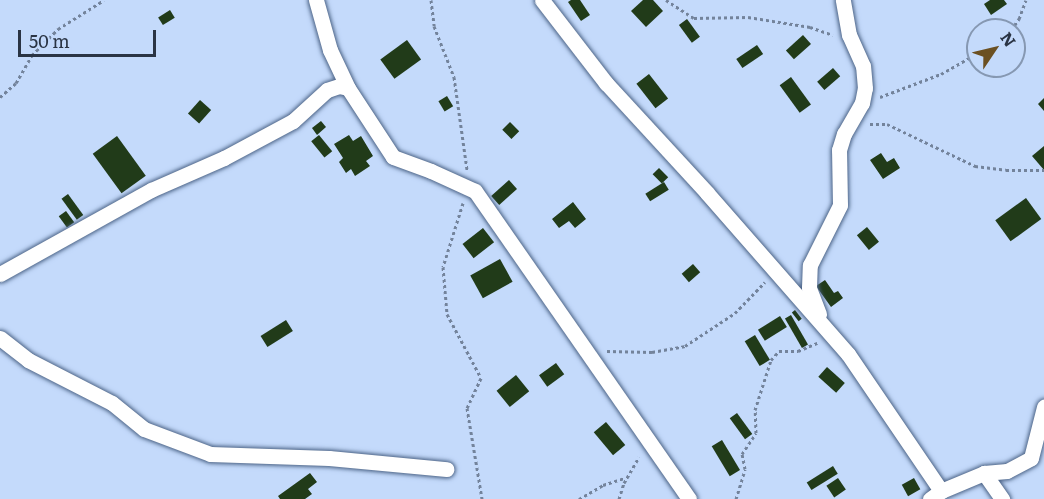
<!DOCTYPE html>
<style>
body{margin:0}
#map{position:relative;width:1044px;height:499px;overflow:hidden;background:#c4dafb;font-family:Literata,serif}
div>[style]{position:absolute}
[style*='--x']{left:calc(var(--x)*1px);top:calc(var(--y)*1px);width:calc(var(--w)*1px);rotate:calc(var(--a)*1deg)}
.building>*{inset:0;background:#213b19;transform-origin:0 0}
.path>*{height:3px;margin-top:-1.5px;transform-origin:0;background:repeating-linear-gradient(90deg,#73839b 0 3px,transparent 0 6px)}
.roads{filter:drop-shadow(0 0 2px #4c6487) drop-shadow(0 0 2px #4c6487)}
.street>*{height:15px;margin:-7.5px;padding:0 7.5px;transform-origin:7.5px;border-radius:7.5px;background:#fff}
span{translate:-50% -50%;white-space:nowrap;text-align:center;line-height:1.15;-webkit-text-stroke:6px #c4dafb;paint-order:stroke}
.north{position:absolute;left:966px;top:18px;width:60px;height:60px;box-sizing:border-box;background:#c4dafb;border:2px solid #8698b2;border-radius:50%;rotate:55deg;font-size:16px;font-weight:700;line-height:24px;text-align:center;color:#2a3444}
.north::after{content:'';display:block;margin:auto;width:21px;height:27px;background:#6b5022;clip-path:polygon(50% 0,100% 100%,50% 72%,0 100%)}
.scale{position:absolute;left:18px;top:30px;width:138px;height:27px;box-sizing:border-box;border:3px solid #2a3444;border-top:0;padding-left:8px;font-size:18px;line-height:21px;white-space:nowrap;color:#2a3444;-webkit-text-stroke:4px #c4dafb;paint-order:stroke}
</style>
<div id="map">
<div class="building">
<div style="clip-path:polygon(571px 0,580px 0,590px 15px,581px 21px,568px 2px)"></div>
<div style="clip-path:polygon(643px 0,653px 0,663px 11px,646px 27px,631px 11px)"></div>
<div style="clip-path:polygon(990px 0,1004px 0,1007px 4px,991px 15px,984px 4px)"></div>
<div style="left:170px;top:10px;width:9px;height:14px;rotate:58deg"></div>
<div style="left:687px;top:19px;width:22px;height:10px;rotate:54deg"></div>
<div style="left:803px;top:35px;width:12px;height:23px;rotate:48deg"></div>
<div style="left:407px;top:40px;width:24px;height:33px;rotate:54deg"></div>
<div style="left:757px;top:45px;width:11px;height:25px;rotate:56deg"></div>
<div style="left:833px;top:68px;width:11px;height:21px;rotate:49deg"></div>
<div style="left:649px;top:74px;width:31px;height:16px;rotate:52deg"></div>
<div style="left:791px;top:77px;width:34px;height:14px;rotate:54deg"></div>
<div style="left:447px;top:96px;width:12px;height:10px;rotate:59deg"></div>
<div style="clip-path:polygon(1044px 98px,1044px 111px,1038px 104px)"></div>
<div style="left:200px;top:100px;width:15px;height:18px;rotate:42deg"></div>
<div style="clip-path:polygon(321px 121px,326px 127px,317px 135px,312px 128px)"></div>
<div style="left:510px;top:122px;width:13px;height:11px;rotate:45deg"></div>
<div style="left:319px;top:135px;width:21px;height:10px;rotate:51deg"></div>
<div style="clip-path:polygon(349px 135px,353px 141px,361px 136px,373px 156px,366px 161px,370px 166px,355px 176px,351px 169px,346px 173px,339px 162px,343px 158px,334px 144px)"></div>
<div style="left:117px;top:136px;width:49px;height:30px;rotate:54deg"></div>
<div style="clip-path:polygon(1044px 146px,1044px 170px,1032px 156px)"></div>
<div style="clip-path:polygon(881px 153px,887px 162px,894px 158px,900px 168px,883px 179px,870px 160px)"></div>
<div style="left:659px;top:168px;width:13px;height:9px;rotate:45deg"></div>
<div style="left:509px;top:180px;width:12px;height:24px;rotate:48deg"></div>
<div style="left:664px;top:182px;width:9px;height:22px;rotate:58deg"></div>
<div style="left:68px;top:194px;width:26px;height:8px;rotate:54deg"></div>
<div style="left:1026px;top:198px;width:26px;height:38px;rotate:54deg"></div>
<div style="clip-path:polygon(573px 202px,586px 219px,575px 228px,569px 221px,559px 228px,552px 219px)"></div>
<div style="left:66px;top:211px;width:14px;height:9px;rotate:54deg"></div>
<div style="left:867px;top:227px;width:19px;height:13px;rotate:51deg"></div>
<div style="left:483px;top:228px;width:18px;height:26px;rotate:52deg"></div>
<div style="left:500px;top:259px;width:26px;height:34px;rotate:61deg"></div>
<div style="left:693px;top:264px;width:11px;height:15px;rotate:49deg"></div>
<div style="clip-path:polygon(825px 280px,834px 293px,838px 291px,843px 298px,831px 307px,816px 286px)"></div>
<div style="left:795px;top:310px;width:11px;height:4px;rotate:52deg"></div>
<div style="left:791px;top:315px;width:34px;height:7px;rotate:60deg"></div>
<div style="left:780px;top:316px;width:13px;height:26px;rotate:58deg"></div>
<div style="left:286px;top:320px;width:13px;height:30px;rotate:58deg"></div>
<div style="left:755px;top:335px;width:29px;height:12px;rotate:59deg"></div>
<div style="left:556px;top:363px;width:14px;height:21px;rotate:54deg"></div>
<div style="left:827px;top:367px;width:24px;height:13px;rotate:42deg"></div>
<div style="left:516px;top:375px;width:21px;height:25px;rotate:51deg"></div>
<div style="left:737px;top:413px;width:26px;height:9px;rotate:54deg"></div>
<div style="left:606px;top:422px;width:30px;height:16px;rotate:50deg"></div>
<div style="left:722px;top:440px;width:35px;height:12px;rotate:59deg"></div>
<div style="left:833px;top:466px;width:9px;height:31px;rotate:58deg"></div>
<div style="clip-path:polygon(310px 473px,317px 482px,308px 489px,312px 494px,305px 499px,280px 499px,278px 496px)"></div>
<div style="left:838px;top:478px;width:14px;height:14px;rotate:56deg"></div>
<div style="left:914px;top:478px;width:13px;height:14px;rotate:61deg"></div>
</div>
<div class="path">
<div style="--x:431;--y:0;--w:26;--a:83"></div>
<div style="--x:434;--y:26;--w:55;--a:68.6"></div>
<div style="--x:454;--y:77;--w:94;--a:82"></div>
<div style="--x:666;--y:0;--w:33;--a:33"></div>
<div style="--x:694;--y:18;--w:54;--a:-1.1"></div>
<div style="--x:748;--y:17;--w:63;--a:9.2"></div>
<div style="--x:810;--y:27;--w:24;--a:19"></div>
<div style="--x:1011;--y:30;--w:14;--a:-54"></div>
<div style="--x:1019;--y:19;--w:20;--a:-70"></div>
<div style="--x:0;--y:97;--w:21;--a:-41"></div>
<div style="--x:16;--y:83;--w:32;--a:-60"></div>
<div style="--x:32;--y:55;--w:37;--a:-45"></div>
<div style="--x:58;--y:29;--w:54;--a:-32.2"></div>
<div style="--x:880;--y:97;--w:65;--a:-20.7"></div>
<div style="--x:941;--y:74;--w:43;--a:-29.6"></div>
<div style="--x:870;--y:124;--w:17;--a:0"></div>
<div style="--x:887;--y:124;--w:98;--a:25.5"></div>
<div style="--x:975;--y:166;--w:31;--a:7"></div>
<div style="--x:1006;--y:170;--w:38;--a:0"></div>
<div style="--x:463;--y:203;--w:67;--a:107.4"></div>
<div style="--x:443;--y:267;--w:47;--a:85.1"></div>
<div style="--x:447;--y:314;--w:72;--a:62"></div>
<div style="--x:481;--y:378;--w:33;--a:115"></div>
<div style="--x:467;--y:408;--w:92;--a:80.6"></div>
<div style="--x:607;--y:351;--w:45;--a:1.3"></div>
<div style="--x:652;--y:352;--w:34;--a:-10"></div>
<div style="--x:685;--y:346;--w:60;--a:-33.4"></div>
<div style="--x:735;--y:313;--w:43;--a:-45.9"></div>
<div style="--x:579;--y:499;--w:28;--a:-30"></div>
<div style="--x:603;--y:485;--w:23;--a:-18"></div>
<div style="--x:619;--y:499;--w:17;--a:-73"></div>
<div style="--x:624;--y:483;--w:30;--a:-60"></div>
<div style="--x:736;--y:499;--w:31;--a:-73"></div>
<div style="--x:745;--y:469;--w:15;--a:-101"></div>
<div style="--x:742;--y:454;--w:25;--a:-56"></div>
<div style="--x:756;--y:433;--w:23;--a:-92"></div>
<div style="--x:755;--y:410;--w:52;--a:-72.3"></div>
<div style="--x:771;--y:360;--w:12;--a:-48"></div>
<div style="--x:779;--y:351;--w:19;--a:0"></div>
<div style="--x:798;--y:351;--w:21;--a:-23"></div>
</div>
<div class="roads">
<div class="street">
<div style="--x:316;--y:0;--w:52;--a:74.4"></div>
<div style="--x:330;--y:50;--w:42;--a:64.7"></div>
<div style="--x:542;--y:0;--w:105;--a:52.4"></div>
<div style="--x:606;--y:83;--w:149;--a:47.4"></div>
<div style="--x:707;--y:193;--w:214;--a:48.8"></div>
<div style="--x:848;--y:354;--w:166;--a:55.8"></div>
<div style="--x:0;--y:274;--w:173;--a:-29.1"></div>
<div style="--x:151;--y:190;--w:80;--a:-23.7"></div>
<div style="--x:224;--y:158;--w:78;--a:-28.2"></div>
<div style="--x:293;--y:121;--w:46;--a:-42.4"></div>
<div style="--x:327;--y:90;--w:13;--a:-18"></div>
<div style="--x:339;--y:86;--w:9;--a:13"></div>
<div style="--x:348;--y:88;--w:82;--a:56.9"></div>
<div style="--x:393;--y:157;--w:40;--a:20.2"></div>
<div style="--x:431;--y:171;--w:48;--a:24.4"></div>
<div style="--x:475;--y:191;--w:375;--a:55.2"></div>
<div style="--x:819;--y:314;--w:28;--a:-111"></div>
<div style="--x:809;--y:288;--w:23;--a:-88"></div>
<div style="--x:810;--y:265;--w:67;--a:-63.4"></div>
<div style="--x:840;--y:205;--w:55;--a:-91"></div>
<div style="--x:839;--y:150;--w:17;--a:-73"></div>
<div style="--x:844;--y:134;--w:36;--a:-60"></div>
<div style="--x:862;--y:103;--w:15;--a:-79"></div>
<div style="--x:865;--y:88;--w:22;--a:-95"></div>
<div style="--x:863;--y:66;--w:34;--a:-114"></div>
<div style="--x:849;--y:35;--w:36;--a:-100"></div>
<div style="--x:0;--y:338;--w:36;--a:38"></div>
<div style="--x:28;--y:360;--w:94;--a:27.1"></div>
<div style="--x:112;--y:403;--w:41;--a:39.1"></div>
<div style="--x:144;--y:429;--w:71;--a:20.7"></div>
<div style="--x:210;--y:454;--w:119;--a:1.9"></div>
<div style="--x:329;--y:458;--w:118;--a:5.4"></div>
<div style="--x:984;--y:473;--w:32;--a:55"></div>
<div style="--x:930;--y:499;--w:14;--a:-36"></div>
<div style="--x:941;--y:491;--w:47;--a:-22.7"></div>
<div style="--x:984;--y:473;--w:23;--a:-5"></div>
<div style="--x:1007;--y:471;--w:27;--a:-28"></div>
<div style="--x:1031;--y:458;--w:53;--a:-75.7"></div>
</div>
</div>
<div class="north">N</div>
<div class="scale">50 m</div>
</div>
